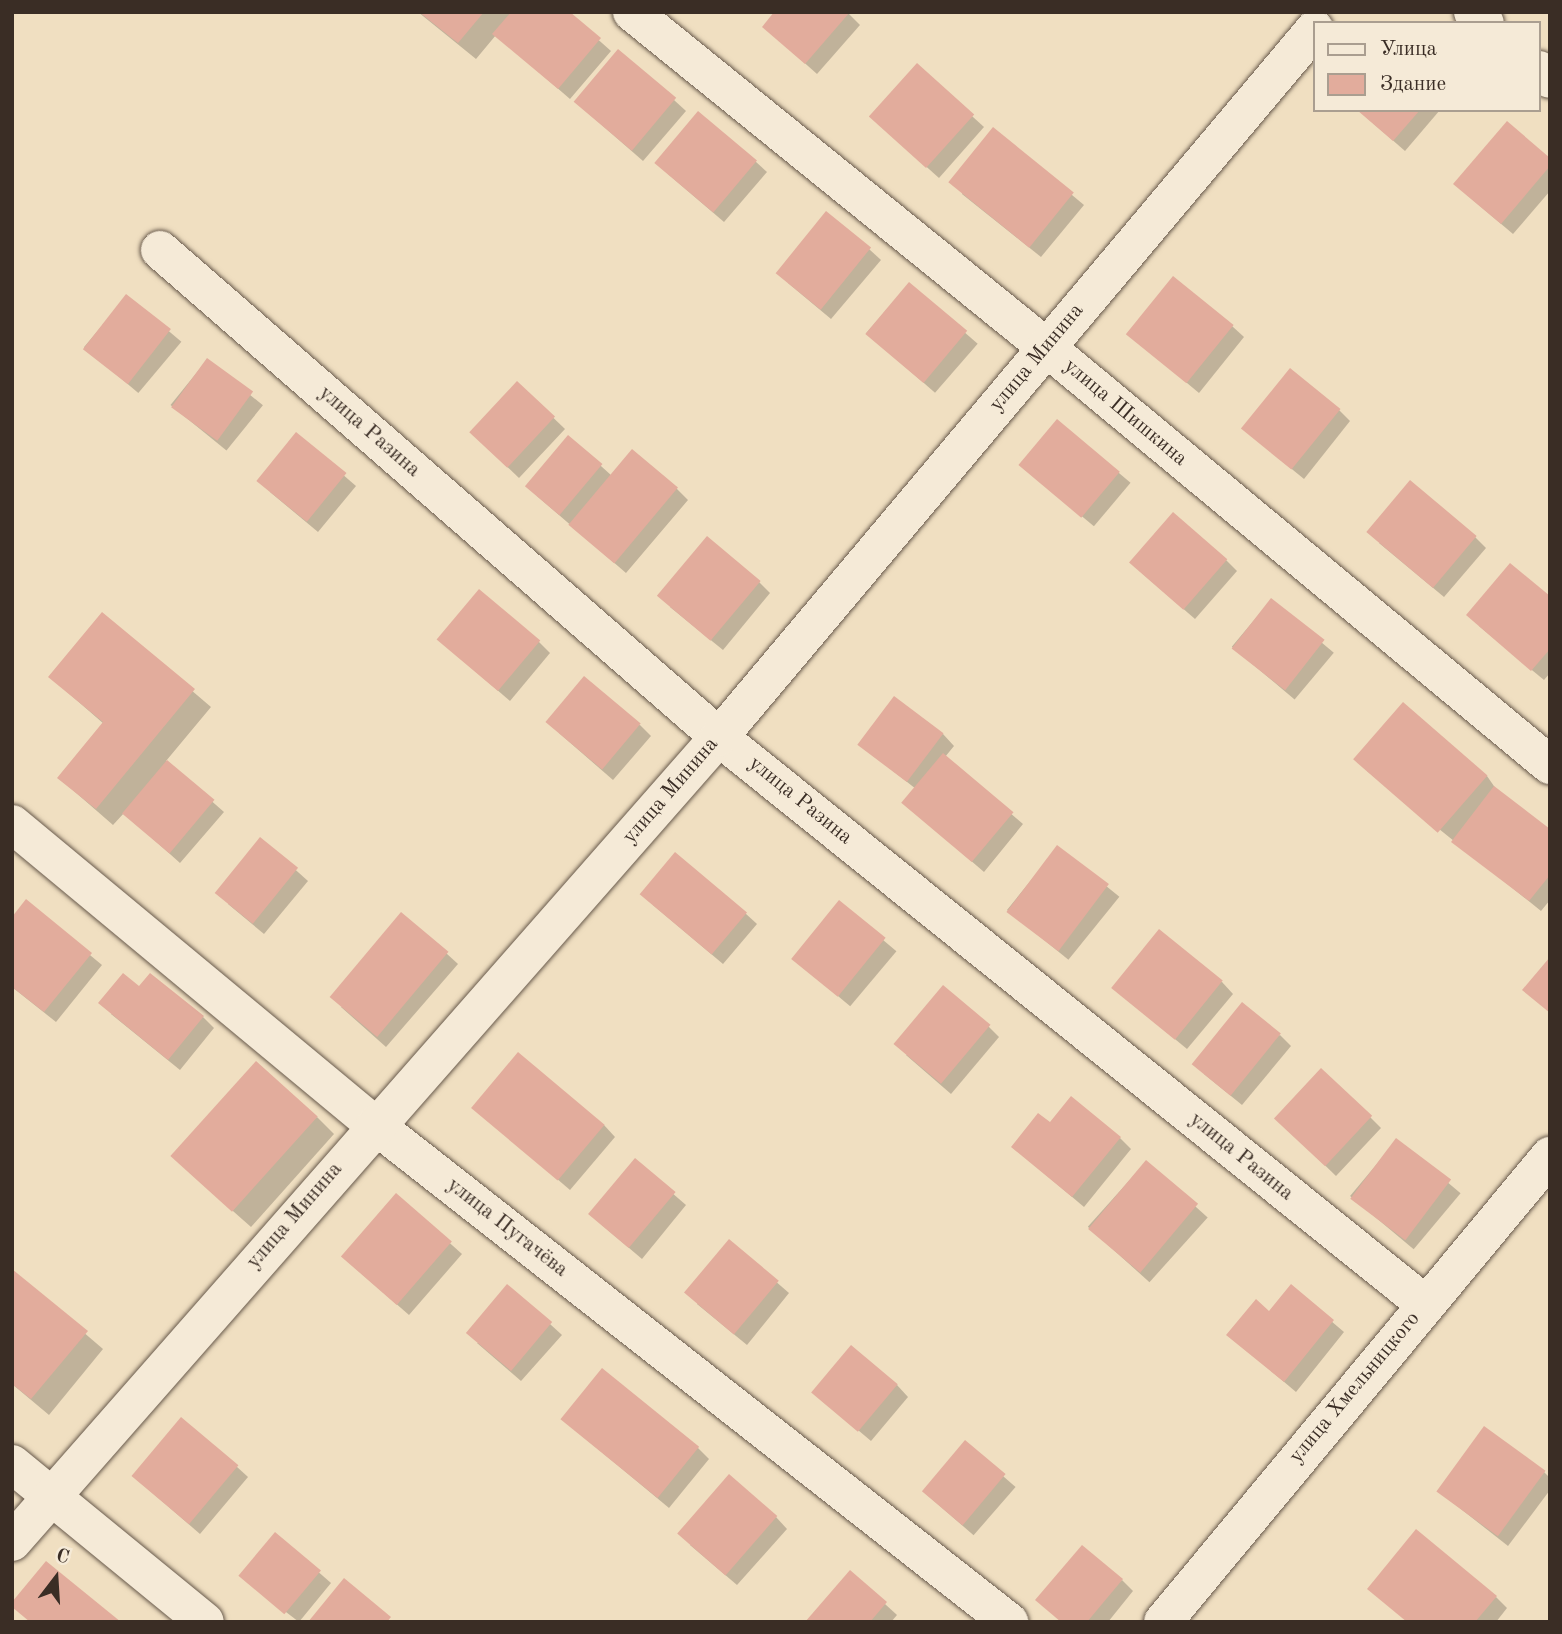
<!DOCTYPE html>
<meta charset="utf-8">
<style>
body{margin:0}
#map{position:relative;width:1562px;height:1634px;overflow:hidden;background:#f0dfc1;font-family:"Old Standard TT",serif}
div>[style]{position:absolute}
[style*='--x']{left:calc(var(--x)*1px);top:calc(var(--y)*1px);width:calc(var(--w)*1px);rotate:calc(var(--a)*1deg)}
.shadow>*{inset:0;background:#0003;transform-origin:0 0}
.building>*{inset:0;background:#e2ac9c;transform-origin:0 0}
.roads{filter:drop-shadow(0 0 2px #685a4c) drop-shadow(0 0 2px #685a4c)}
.minor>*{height:38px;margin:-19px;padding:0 19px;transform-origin:19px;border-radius:19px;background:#f5ead7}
span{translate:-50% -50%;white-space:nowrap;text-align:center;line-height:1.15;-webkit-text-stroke:5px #f5ead7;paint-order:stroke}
.street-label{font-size:21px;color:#3a2d25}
.frame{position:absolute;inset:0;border:14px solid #3a2d25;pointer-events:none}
.legend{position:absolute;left:1313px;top:21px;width:228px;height:91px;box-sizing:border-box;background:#f5ead7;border:2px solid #aa9e90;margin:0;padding:9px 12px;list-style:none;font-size:21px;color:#3a2d25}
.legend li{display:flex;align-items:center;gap:14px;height:35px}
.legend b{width:35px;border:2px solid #aa9e90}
.north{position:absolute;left:21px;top:1543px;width:70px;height:70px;-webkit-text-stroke:5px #f5ead7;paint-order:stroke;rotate:17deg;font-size:19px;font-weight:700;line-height:28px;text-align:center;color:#3a2d25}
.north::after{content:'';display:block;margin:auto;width:24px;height:32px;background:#3a2d25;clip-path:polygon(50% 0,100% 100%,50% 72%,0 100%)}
</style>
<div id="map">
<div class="shadow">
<div style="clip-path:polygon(418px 12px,567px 12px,611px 51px,570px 99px,496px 35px,476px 59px)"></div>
<div style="clip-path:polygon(847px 12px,860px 25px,817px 74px,764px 27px)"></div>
<div style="clip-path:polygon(917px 66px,984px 127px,939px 178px,883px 128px)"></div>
<div style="clip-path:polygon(674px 100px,686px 111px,643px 161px,587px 112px)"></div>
<div style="clip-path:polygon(1358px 110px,1440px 110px,1405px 151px)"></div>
<div style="clip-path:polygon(994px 130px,1084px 205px,1041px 257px,962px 194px)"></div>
<div style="clip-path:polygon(1550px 160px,1550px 191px,1513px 234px,1467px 195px)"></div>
<div style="clip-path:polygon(755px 161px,767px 172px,724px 222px,668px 174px)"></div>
<div style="clip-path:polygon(869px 249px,881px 260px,831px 319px,788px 283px)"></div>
<div style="left:909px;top:284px;width:91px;height:65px;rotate:41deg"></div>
<div style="left:127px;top:296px;width:71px;height:67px;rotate:40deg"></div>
<div style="clip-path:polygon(1232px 326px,1244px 337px,1199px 393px,1128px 334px)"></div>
<div style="left:207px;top:360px;width:72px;height:58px;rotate:39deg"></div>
<div style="clip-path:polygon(517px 383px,565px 429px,519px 478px,482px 443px)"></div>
<div style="clip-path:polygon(1339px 410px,1350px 421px,1304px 479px,1243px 429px)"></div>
<div style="left:1057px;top:421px;width:96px;height:57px;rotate:40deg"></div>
<div style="clip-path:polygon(297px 435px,356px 486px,318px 532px,270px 492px)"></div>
<div style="clip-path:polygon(569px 437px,612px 476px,677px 489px,688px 500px,626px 573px,537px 496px)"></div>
<div style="clip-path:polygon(1475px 537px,1486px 548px,1444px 597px,1379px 543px)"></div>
<div style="clip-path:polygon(1226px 560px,1237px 571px,1195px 619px,1142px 573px)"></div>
<div style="clip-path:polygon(759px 582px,770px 593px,723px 650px,670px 607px)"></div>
<div style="clip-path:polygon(1550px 599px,1550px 673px,1544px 680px,1479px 626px)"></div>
<div style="left:1271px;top:600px;width:82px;height:61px;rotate:40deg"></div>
<div style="clip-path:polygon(102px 614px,211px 707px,166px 761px,224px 812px,180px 863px,124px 813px,113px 825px,59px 778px,104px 724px,50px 677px)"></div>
<div style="clip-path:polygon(439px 640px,539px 642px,550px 653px,510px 701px)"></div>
<div style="clip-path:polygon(640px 725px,651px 736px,613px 780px,559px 733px)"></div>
<div style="clip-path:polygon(943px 734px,954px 746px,945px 757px,1023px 824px,984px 872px,904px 803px,916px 789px,860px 745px)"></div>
<div style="clip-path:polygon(1367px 771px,1487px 776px,1496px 789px,1550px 831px,1550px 900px,1541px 911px)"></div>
<div style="clip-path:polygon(261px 839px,308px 881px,264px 934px,228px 904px)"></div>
<div style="left:1058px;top:847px;width:79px;height:81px;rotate:39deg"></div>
<div style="clip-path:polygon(26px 902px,102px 965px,56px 1022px,12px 987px)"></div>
<div style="left:839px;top:903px;width:75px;height:72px;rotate:40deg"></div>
<div style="clip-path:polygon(653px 905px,745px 913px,757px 924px,723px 964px)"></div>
<div style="clip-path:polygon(446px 953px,458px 964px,386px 1047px,341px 1007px)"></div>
<div style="clip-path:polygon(1222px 982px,1233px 994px,1187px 1049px,1113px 988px)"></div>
<div style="clip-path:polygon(139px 989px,203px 1017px,214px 1028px,180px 1070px,111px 1014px)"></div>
<div style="clip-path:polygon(988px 1026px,999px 1037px,951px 1094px,906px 1055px)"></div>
<div style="clip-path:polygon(1280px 1035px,1291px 1046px,1242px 1105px,1204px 1074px)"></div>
<div style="clip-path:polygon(474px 1108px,604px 1125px,615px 1137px,570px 1190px)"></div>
<div style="clip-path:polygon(317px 1117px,334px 1134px,251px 1227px,190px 1173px)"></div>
<div style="clip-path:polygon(1370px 1117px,1381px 1128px,1336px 1176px,1276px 1118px)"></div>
<div style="clip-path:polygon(1050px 1125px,1120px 1138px,1131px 1149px,1084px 1207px,1013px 1147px)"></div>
<div style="left:1397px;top:1140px;width:83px;height:73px;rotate:40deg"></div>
<div style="clip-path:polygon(635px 1161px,686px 1205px,642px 1259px,602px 1225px)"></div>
<div style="left:1146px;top:1162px;width:83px;height:87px;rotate:42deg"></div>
<div style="clip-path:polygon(396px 1195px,462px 1254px,409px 1315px,354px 1267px)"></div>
<div style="clip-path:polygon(729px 1241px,789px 1293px,747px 1345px,697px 1304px)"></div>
<div style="clip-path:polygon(12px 1271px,103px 1349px,49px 1415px,12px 1384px)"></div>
<div style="clip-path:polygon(1291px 1287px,1344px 1332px,1296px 1392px,1229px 1335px,1270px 1313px)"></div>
<div style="clip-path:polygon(550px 1324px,562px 1335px,521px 1381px,477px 1343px)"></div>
<div style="clip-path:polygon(897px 1385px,908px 1397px,871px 1441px,814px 1393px)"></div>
<div style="clip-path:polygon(562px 1419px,698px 1448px,709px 1459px,669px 1508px)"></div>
<div style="left:965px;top:1443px;width:67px;height:64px;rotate:41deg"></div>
<div style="clip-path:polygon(236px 1466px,248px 1477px,200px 1534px,133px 1476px)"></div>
<div style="clip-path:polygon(1544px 1472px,1550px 1478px,1550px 1490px,1508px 1546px,1438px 1491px)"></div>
<div style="clip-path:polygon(776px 1517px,787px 1529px,737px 1585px,690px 1545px)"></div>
<div style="clip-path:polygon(275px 1534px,331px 1583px,299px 1622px,252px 1586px)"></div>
<div style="clip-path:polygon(850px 1572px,897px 1615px,891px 1622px,807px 1622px)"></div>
<div style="clip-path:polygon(1122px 1580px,1133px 1591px,1108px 1622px,1061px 1622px)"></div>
<div style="clip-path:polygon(1496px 1597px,1507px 1608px,1496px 1622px,1407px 1622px)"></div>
</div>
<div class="building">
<div style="clip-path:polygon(419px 12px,484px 12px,458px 43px)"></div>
<div style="clip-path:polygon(511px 12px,570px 12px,601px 38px,558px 89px,492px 34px)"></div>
<div style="clip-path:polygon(774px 12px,850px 12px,805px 64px,762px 27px)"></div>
<div style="left:618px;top:49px;width:76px;height:69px;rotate:40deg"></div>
<div style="left:917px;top:63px;width:77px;height:72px;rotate:42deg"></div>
<div style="clip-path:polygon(1357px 110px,1420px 110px,1393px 141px)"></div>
<div style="left:698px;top:111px;width:77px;height:68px;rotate:40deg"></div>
<div style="clip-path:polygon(1507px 121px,1550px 158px,1550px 166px,1501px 224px,1453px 184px)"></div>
<div style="left:993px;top:127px;width:104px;height:71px;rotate:39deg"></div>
<div style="left:826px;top:211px;width:58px;height:80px;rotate:39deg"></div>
<div style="left:1173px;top:276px;width:78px;height:75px;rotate:39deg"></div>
<div style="left:909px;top:282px;width:76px;height:68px;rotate:40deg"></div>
<div style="left:126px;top:294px;width:57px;height:70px;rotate:38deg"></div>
<div style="left:207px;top:358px;width:57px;height:61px;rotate:36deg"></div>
<div style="left:1290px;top:368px;width:65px;height:78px;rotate:39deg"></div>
<div style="left:517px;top:381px;width:52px;height:70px;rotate:43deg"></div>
<div style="left:1057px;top:419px;width:82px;height:60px;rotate:40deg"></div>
<div style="left:296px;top:432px;width:65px;height:63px;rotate:39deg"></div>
<div style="left:568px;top:435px;width:45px;height:67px;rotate:40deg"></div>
<div style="left:632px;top:449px;width:60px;height:99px;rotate:40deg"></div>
<div style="left:1410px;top:480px;width:87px;height:68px;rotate:40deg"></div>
<div style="left:1173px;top:512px;width:72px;height:67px;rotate:41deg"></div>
<div style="left:707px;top:536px;width:70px;height:78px;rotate:40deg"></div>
<div style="clip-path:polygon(1510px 563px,1550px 596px,1550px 649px,1531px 671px,1466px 615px)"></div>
<div style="left:479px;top:589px;width:80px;height:66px;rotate:40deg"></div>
<div style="left:1271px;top:598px;width:68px;height:64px;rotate:38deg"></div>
<div style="clip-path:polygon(102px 612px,195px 689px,96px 809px,57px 778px,103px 722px,48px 677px)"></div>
<div style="left:584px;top:676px;width:74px;height:60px;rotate:40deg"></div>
<div style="left:894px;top:696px;width:62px;height:61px;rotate:37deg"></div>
<div style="left:1403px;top:702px;width:112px;height:76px;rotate:41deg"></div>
<div style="left:943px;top:753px;width:92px;height:65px;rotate:40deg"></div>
<div style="left:167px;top:760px;width:62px;height:70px;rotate:40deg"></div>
<div style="clip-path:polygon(1494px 786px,1550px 829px,1550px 875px,1529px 901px,1451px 842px)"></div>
<div style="left:260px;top:837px;width:49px;height:72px;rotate:39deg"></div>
<div style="left:1057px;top:845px;width:65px;height:84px;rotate:37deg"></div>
<div style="left:675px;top:852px;width:94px;height:55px;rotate:40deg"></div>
<div style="clip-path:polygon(26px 899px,92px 953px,44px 1012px,12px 987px,12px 917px)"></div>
<div style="left:839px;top:900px;width:60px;height:76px;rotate:39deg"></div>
<div style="left:401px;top:912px;width:62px;height:111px;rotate:40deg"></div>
<div style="left:1159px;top:929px;width:82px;height:76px;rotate:39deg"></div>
<div style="clip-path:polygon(1550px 957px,1550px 1013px,1522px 990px)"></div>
<div style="clip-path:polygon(123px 973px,139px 986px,150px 973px,204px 1016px,168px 1060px,98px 1003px)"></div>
<div style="left:943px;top:985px;width:62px;height:77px;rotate:40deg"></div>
<div style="left:1242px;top:1002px;width:50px;height:80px;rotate:39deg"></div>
<div style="left:518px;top:1052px;width:113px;height:73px;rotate:40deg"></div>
<div style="left:256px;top:1061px;width:83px;height:128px;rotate:42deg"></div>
<div style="left:1321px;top:1068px;width:70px;height:69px;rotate:43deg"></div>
<div style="clip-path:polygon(1071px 1096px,1121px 1137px,1072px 1197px,1011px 1147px,1038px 1113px,1050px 1122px)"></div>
<div style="left:1396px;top:1138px;width:69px;height:76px;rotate:37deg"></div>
<div style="left:635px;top:1158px;width:53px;height:73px;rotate:40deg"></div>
<div style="left:1146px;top:1160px;width:68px;height:90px;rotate:40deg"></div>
<div style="left:396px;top:1193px;width:74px;height:84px;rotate:41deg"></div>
<div style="left:729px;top:1239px;width:65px;height:70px;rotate:40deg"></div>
<div style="clip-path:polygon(12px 1269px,88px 1331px,31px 1399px,12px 1384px)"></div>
<div style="left:507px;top:1284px;width:59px;height:64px;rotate:40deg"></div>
<div style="clip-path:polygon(1291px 1284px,1334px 1320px,1284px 1382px,1226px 1335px,1256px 1299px,1269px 1311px)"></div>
<div style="left:851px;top:1345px;width:61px;height:62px;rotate:40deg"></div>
<div style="left:602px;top:1368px;width:125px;height:66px;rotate:39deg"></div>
<div style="left:181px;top:1417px;width:75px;height:77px;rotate:40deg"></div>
<div style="left:1484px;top:1426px;width:76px;height:81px;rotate:36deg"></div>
<div style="left:965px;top:1440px;width:53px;height:67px;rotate:40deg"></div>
<div style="left:729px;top:1474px;width:64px;height:79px;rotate:41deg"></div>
<div style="clip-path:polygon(1416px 1529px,1497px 1596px,1475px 1622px,1407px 1622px,1367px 1589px)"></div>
<div style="left:275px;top:1532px;width:60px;height:57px;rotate:40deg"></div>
<div style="clip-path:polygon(1082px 1545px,1123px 1579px,1087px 1622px,1061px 1622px,1035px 1600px)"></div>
<div style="clip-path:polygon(46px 1561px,121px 1622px,30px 1622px,12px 1607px,12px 1602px)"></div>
<div style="clip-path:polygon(850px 1570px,887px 1602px,870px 1622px,805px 1622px)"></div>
<div style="clip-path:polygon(344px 1578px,391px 1617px,387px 1622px,308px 1622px)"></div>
</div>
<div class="roads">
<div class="minor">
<div style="--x:632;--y:12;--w:533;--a:38.98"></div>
<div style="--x:1046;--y:347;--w:655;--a:39.67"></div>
<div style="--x:1473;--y:12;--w:16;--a:43"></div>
<div style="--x:1539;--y:70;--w:14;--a:39"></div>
<div style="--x:160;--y:250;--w:741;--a:41.06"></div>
<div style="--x:719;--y:737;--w:905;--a:38.77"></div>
<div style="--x:12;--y:824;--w:472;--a:39.7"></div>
<div style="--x:375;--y:1125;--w:806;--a:38.09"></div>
<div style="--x:12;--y:1464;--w:249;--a:39.3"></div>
<div style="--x:12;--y:1542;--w:1071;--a:-48.71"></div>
<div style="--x:719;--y:737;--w:925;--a:-49.91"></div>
<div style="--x:1163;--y:1622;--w:606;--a:-50.29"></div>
</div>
</div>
<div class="street-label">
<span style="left:1037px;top:358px;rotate:-50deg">улица Минина</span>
<span style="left:1125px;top:413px;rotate:40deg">улица Шишкина</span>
<span style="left:369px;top:432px;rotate:41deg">улица Разина</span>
<span style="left:671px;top:791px;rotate:-49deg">улица Минина</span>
<span style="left:800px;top:801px;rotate:39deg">улица Разина</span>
<span style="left:1241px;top:1157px;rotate:39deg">улица Разина</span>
<span style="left:295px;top:1216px;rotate:-49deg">улица Минина</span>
<span style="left:507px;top:1228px;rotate:38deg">улица Пугачёва</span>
<span style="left:1355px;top:1388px;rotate:-50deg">улица Хмельницкого</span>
</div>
<div class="frame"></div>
<ul class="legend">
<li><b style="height:9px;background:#f5ead7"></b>Улица</li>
<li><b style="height:19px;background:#e2ac9c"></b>Здание</li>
</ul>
<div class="north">С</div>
</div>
